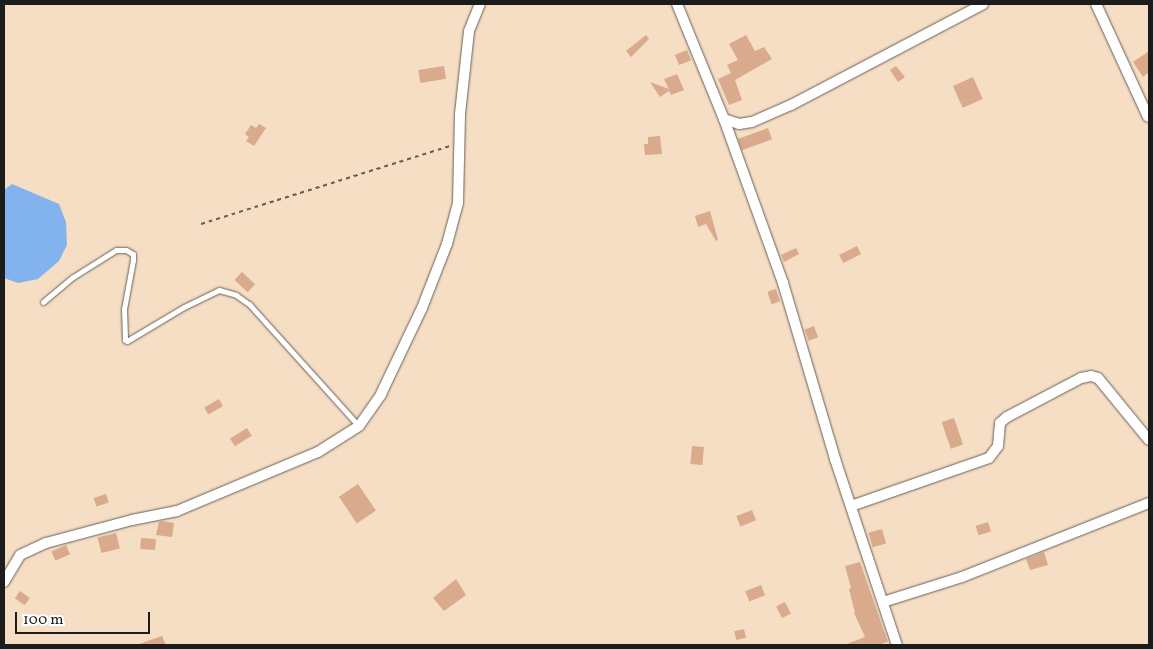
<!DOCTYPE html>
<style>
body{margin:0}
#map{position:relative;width:1153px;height:649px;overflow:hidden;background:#f5dec4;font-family:Vollkorn,serif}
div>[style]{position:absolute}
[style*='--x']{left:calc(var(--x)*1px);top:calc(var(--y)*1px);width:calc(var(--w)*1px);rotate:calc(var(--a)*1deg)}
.water>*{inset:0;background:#83b3ee}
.building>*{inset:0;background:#d9aa8c;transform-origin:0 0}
.path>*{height:2px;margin-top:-1px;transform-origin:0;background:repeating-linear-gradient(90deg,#686057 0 4px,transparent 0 8px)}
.roads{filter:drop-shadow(0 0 1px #686057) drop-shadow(0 0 1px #686057)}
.lane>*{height:5px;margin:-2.5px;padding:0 2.5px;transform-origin:2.5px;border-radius:2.5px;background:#fff}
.street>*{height:10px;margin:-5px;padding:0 5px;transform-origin:5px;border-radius:5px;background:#fff}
span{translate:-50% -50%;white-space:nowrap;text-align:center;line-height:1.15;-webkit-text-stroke:4.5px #fff;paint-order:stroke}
.frame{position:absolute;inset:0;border:5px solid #1c1c1c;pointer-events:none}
.scale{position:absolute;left:15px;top:612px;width:135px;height:22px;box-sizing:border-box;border:2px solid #1c1c1c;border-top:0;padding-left:6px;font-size:15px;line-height:18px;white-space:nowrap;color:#1c1c1c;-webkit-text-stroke:4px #fff;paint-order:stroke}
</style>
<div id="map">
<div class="water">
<div style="clip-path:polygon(12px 184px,59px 204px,66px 222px,67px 245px,59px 261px,38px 279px,18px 283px,4px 278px,4px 190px)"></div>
</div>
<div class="building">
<div style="clip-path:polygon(646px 35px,649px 39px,631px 57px,626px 51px)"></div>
<div style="clip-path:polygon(746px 35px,755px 51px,764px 47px,772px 59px,735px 80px,742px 100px,729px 105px,718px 79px,731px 73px,727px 65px,738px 60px,729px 44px)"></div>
<div style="left:687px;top:50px;width:11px;height:13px;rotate:68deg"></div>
<div style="clip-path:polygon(1149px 51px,1149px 72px,1143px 77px,1133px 62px)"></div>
<div style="left:444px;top:66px;width:13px;height:26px;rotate:81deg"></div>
<div style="clip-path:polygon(896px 66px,905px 77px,898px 82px,890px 70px)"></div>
<div style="clip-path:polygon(677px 74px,684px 90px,671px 95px,669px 91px,660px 97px,650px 82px,669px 89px,664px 79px)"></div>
<div style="left:973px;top:77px;width:24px;height:22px;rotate:66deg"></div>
<div style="clip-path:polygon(259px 124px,266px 128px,254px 146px,246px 141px,249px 137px,245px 134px,251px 125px,256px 128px)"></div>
<div style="left:768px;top:128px;width:12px;height:32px;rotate:70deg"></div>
<div style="clip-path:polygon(660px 136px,662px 154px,645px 155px,644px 144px,648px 144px,648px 137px)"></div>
<div style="clip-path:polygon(710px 211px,718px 240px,716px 241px,706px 224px,698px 227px,695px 216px)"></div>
<div style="left:857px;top:246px;width:9px;height:20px;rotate:63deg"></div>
<div style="clip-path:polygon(796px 248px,799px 254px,784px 262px,781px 255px)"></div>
<div style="left:242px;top:272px;width:18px;height:11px;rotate:43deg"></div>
<div style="left:776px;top:289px;width:13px;height:9px;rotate:72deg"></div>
<div style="left:814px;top:326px;width:12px;height:10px;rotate:70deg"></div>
<div style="left:219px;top:399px;width:8px;height:17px;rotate:60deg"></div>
<div style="left:954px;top:418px;width:28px;height:13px;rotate:71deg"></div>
<div style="left:247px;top:428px;width:9px;height:20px;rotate:58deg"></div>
<div style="left:692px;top:446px;width:12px;height:18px;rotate:5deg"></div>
<div style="left:358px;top:484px;width:32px;height:23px;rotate:56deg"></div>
<div style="left:106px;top:494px;width:9px;height:13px;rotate:72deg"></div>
<div style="left:752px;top:510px;width:11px;height:17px;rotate:68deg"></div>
<div style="clip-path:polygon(162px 521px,174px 523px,172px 537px,156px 535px,159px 522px)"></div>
<div style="left:988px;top:522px;width:10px;height:13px;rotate:73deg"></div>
<div style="left:882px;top:529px;width:15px;height:14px;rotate:74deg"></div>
<div style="left:116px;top:533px;width:16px;height:19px;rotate:76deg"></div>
<div style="left:141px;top:538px;width:15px;height:11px;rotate:4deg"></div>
<div style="left:66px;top:545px;width:10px;height:16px;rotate:66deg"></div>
<div style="clip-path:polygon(1044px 552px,1048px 565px,1030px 570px,1026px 559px)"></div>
<div style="clip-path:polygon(860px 562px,888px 642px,877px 645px,844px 645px,865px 637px,854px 613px,855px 613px,849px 589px,851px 588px,845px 566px)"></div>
<div style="clip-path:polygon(456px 579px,466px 595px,444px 611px,433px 598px)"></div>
<div style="left:761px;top:585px;width:11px;height:17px;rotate:68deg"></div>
<div style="left:20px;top:591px;width:12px;height:9px;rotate:35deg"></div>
<div style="left:785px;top:602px;width:13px;height:10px;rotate:63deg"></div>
<div style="left:744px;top:629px;width:9px;height:10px;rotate:77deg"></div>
<div style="clip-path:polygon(162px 636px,166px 645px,139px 645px,139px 644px)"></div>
</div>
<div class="path">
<div style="--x:201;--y:224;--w:261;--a:-17.4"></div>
</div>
<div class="roads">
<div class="lane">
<div style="--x:43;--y:302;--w:39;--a:-40"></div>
<div style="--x:73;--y:277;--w:51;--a:-32.1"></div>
<div style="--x:116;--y:250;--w:10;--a:0"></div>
<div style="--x:126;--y:250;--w:8;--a:30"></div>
<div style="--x:133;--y:254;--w:6;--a:90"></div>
<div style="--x:133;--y:260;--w:50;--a:100.4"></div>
<div style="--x:124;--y:309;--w:31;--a:88"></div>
<div style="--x:125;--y:340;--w:2;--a:27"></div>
<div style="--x:127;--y:341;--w:66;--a:-30.8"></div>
<div style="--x:184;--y:307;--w:39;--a:-26"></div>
<div style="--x:219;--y:290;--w:18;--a:16"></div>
<div style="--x:236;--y:295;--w:16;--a:35"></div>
<div style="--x:249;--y:304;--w:164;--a:48"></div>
</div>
<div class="street">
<div style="--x:677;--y:4;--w:124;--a:67.8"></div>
<div style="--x:724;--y:119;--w:174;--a:70.2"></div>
<div style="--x:783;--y:283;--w:184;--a:73.5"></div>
<div style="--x:835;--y:459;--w:196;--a:71.6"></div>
<div style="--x:1096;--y:4;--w:124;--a:65.3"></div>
<div style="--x:724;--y:119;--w:16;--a:18"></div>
<div style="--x:739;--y:124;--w:13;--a:-9"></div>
<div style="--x:752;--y:122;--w:43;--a:-23.6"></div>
<div style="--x:791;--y:105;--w:217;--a:-27.7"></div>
<div style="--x:851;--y:506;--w:146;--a:-19.2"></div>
<div style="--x:989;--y:458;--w:15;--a:-53"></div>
<div style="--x:998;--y:446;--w:23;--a:-85"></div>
<div style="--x:1000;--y:423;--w:9;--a:-41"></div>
<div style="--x:1007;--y:417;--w:84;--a:-27.8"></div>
<div style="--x:1081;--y:378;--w:10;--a:-11"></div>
<div style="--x:1091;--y:376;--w:7;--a:16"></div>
<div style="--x:1098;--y:378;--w:80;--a:50.6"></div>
<div style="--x:4;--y:582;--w:31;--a:-59"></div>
<div style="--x:20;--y:555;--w:29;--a:-25"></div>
<div style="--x:46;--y:543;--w:89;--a:-15"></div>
<div style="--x:132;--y:520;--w:46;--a:-11.3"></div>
<div style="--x:177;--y:511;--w:153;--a:-22.7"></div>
<div style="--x:318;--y:452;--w:49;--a:-32.4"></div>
<div style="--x:359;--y:426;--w:39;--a:-55"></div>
<div style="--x:381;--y:394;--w:95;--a:-64.5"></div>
<div style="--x:422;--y:308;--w:69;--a:-68.7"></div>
<div style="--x:447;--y:244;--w:42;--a:-75"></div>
<div style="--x:458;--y:203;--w:89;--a:-88.7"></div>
<div style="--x:460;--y:114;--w:83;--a:-83.8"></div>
<div style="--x:469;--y:31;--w:29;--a:-68"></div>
<div style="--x:883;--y:602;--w:83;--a:-17.6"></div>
<div style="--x:962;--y:577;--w:201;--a:-21.6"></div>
</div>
</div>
<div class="frame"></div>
<div class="scale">100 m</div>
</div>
